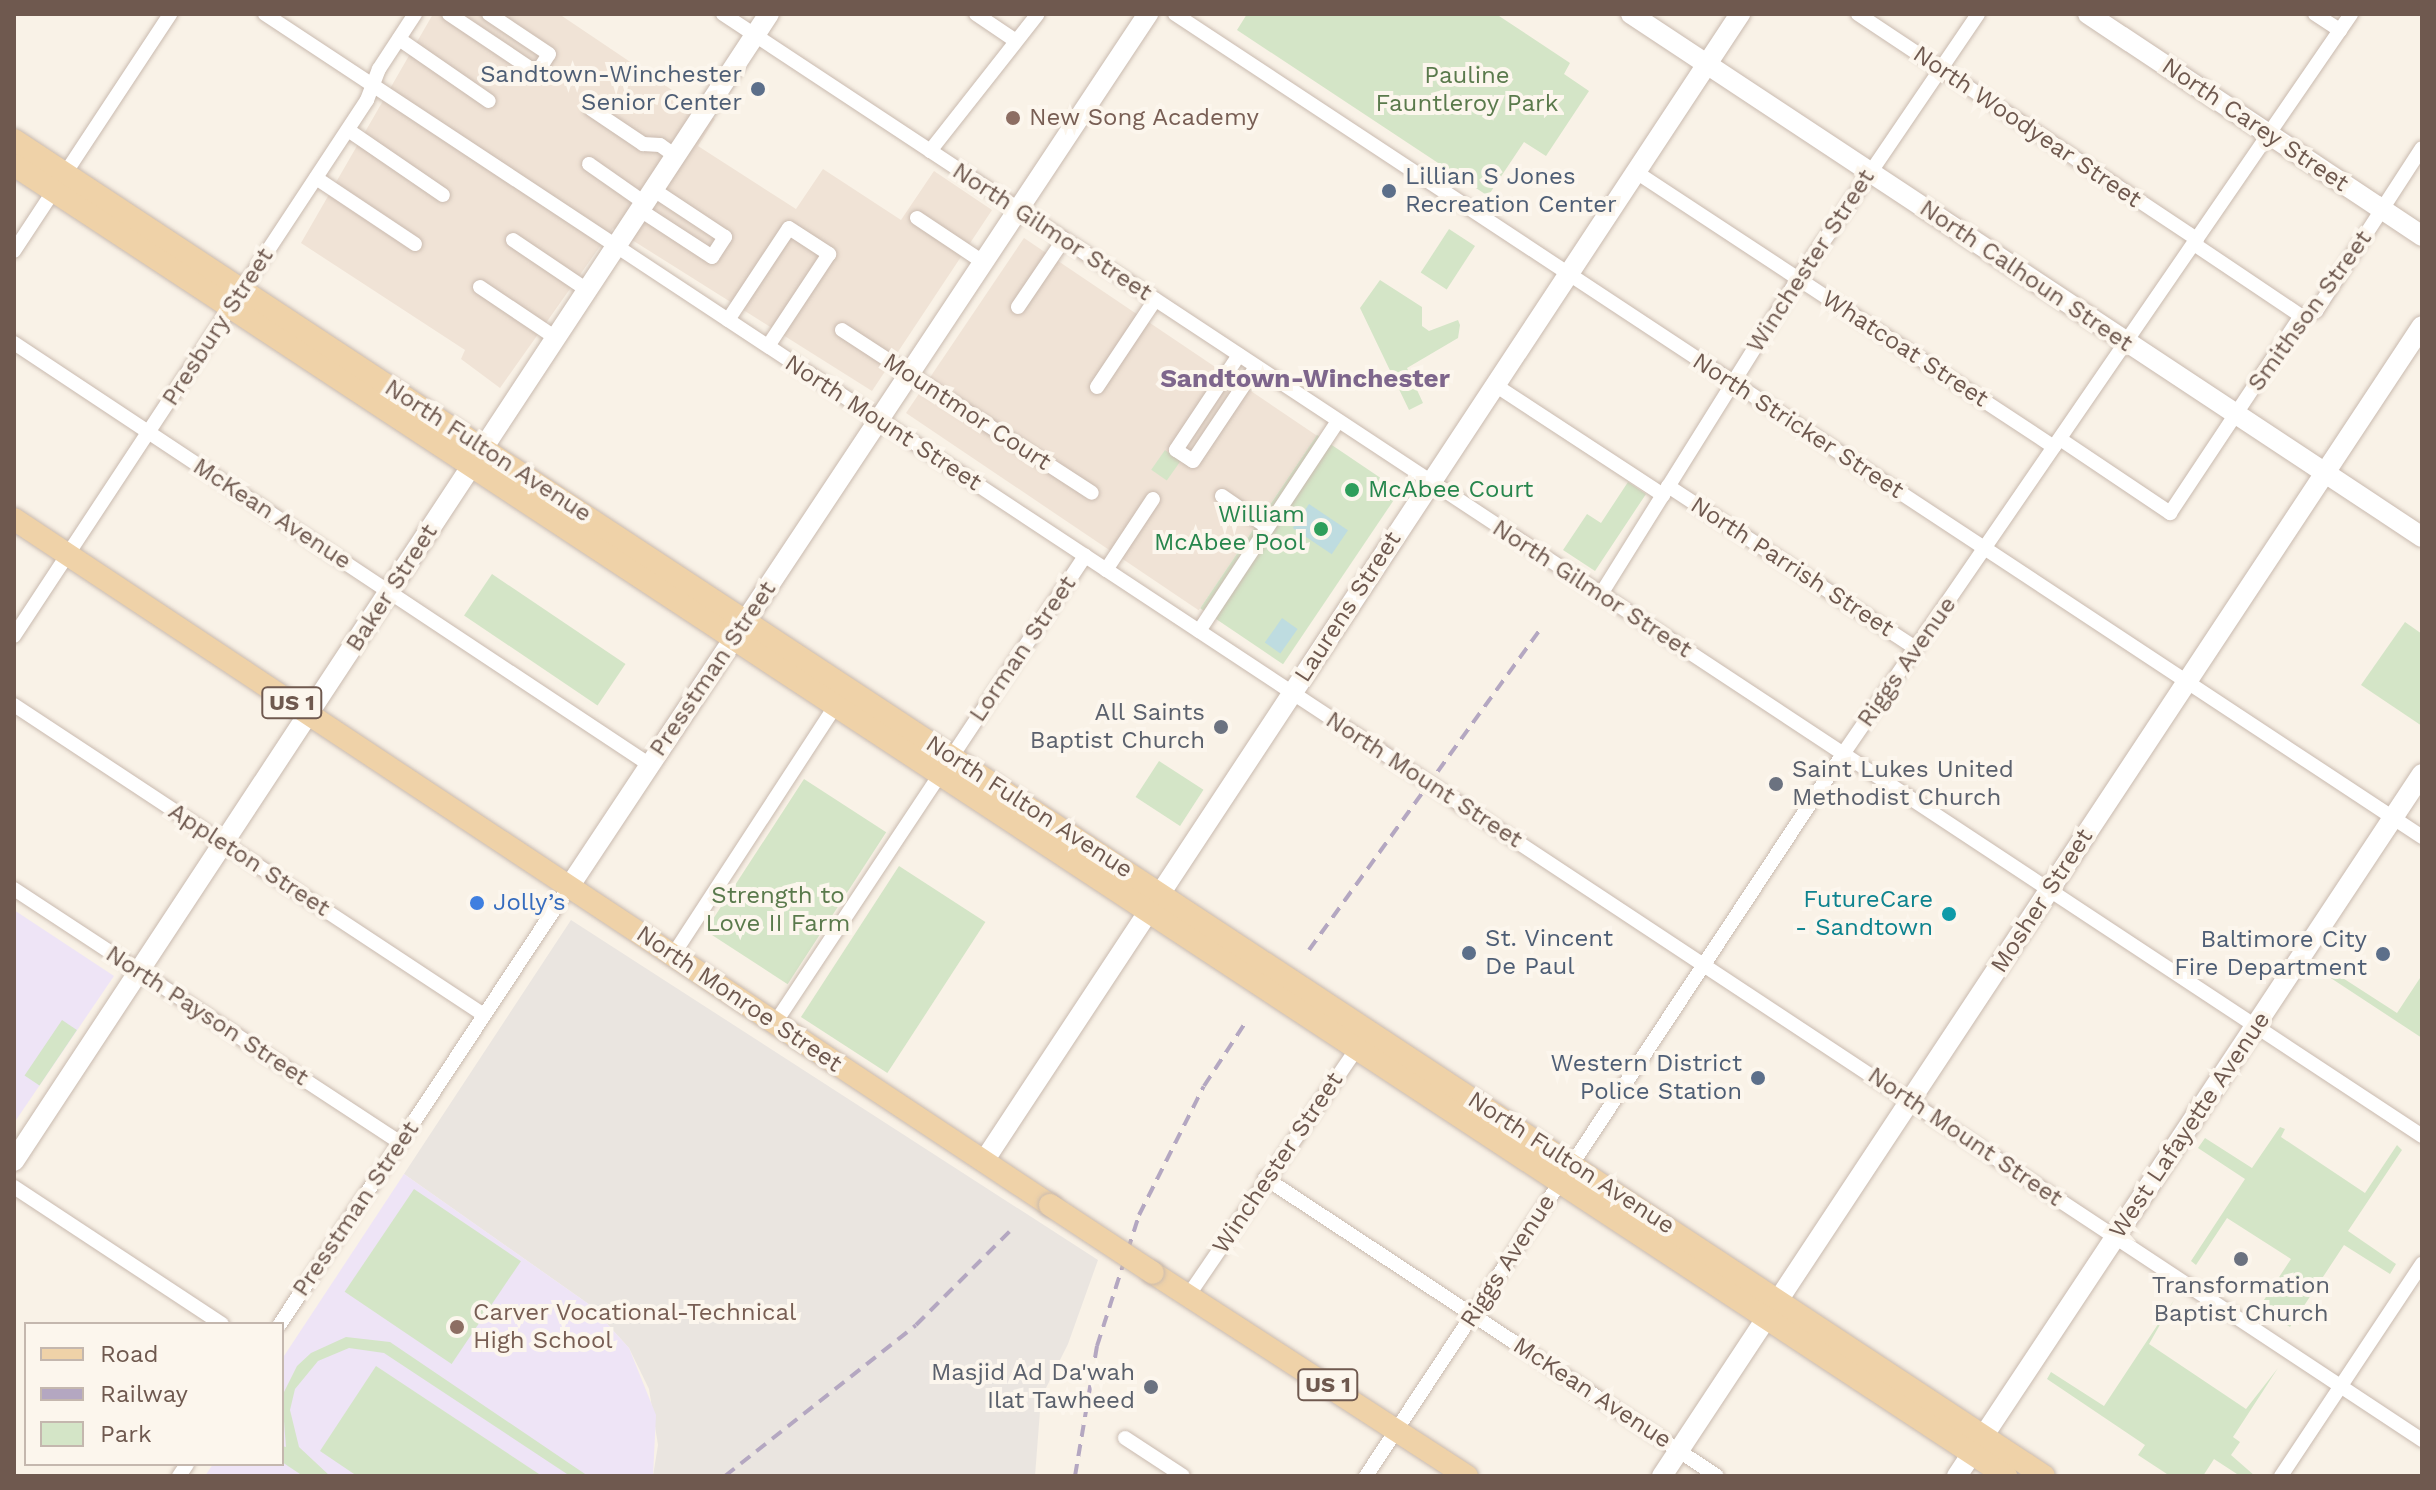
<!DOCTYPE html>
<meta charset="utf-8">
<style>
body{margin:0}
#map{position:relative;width:2436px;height:1490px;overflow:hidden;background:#f9f2e7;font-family:"Work Sans",sans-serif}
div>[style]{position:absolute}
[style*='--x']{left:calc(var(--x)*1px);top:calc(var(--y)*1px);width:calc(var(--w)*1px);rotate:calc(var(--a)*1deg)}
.residential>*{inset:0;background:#f0e3d6;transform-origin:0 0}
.industrial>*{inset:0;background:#eae5e0}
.education>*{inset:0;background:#eee4f6}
.green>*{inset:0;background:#d4e5c7;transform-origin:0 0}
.water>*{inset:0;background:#bedce0;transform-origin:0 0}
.roads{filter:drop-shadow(0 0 2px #c9baaf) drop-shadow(0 0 2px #c9baaf)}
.street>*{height:14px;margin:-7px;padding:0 7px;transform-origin:7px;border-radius:7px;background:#fff}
.secondary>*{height:20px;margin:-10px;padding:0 10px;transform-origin:10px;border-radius:10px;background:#fff}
.primary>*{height:22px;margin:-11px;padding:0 11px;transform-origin:11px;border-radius:11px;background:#efd2a8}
.rail>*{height:4px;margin-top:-2px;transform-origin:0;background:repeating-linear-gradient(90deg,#b4a7c1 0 12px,transparent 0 20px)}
.bridges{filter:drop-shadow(0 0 2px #c9baaf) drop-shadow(0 0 2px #c9baaf)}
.street-bridge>*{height:14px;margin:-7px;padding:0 7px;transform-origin:7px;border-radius:7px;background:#fff}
.primary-bridge>*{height:22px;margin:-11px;padding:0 11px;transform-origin:11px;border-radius:11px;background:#efd2a8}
.dots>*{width:22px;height:22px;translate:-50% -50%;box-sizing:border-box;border:4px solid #fcf6ed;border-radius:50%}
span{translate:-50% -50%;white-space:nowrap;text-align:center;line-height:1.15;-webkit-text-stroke:8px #fcf6ed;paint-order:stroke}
.shield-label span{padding:2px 6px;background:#fcf6ed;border:2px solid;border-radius:6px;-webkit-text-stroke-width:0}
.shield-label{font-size:22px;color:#6f594f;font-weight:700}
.service-label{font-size:24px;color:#4e5e75}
.right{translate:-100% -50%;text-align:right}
.left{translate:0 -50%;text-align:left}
.park-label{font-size:24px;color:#5a7a4c}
.education-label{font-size:24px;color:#785e54}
.street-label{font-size:24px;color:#6f594f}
.leisure-label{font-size:24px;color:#27864d}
.worship-label{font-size:24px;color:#5b616d}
.culture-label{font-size:24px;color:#0d838f}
.shop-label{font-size:24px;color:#366cbe}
.neighbourhood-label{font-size:26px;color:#7e668c;font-weight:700}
.frame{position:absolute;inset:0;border:16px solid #6f594f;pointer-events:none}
.legend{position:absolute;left:24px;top:1322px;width:260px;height:144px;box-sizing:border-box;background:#fcf6ed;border:2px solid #c4b7ae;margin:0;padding:10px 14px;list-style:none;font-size:24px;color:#6f594f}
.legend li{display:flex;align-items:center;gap:16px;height:40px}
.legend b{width:40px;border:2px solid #c4b7ae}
</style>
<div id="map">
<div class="residential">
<div style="clip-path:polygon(433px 14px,559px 14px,715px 119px,698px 146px,796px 209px,823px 169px,901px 220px,934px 171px,992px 210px,872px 391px,613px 228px,500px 388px,461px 359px,465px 350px,301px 243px)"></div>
<div style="left:1024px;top:238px;width:353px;height:211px;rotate:34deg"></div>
</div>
<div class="industrial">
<div style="clip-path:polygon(571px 920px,1098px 1260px,1068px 1344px,1041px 1398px,1035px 1476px,653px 1476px,658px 1445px,649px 1389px,629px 1348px,590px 1305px,404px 1174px)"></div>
</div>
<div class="education">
<div style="clip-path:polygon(14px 910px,114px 976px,14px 1123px)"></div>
<div style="clip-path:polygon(404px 1174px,590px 1305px,629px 1348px,656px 1415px,653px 1476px,205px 1476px,213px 1464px,282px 1464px,282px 1359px)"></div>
</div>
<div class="green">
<div style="clip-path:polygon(1247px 14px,1496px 14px,1570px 63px,1564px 74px,1589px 91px,1546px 156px,1524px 142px,1488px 196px,1237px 30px)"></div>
<div style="left:1449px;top:229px;width:31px;height:52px;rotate:33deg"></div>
<div style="clip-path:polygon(1380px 280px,1422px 307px,1422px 326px,1429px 331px,1458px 320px,1460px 325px,1458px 338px,1407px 368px,1423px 403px,1409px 410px,1360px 308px)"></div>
<div style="left:1317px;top:435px;width:100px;height:209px;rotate:34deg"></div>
<div style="left:1165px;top:450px;width:19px;height:24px;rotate:35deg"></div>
<div style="clip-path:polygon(1628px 482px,1646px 494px,1595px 571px,1563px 550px,1587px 514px,1601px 523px)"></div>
<div style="left:492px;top:574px;width:161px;height:50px;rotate:34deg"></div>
<div style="clip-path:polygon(2405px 622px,2422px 634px,2422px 726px,2361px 685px)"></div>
<div style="left:1159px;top:761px;width:53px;height:43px;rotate:33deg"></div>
<div style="left:804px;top:779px;width:98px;height:181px;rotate:33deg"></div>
<div style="left:899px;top:866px;width:103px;height:180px;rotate:33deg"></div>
<div style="clip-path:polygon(2321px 964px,2397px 1013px,2422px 975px,2422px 1038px,2317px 969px)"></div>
<div style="left:62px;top:1020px;width:18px;height:67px;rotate:34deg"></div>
<div style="clip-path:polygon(2280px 1127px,2285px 1129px,2281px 1137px,2365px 1193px,2397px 1145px,2402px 1150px,2348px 1231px,2396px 1264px,2390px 1274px,2344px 1245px,2290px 1327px,2260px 1306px,2291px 1259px,2227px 1218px,2196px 1265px,2191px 1261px,2245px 1179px,2198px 1148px,2205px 1138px,2252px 1168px)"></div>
<div style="left:414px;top:1189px;width:129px;height:124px;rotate:34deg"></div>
<div style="clip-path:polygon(2174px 1300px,2149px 1344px,2246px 1409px,2278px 1368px,2233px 1437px,2240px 1442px,2231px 1455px,2255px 1476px,2240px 1476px,2214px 1459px,2203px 1476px,2170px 1476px,2138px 1455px,2145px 1445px,2047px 1379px,2051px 1372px,2104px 1406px)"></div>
<div style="clip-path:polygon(346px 1337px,390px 1342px,588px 1476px,570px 1476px,384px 1353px,349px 1348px,318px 1361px,295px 1389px,290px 1410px,299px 1447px,330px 1476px,303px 1476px,282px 1462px,282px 1446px,286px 1447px,282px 1396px,297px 1366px,311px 1353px)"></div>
<div style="clip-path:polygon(376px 1366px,542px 1476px,357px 1476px,320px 1451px)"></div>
</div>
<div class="water">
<div style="left:1309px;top:504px;width:47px;height:29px;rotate:34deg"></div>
<div style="left:1282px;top:618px;width:19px;height:30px;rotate:35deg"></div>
</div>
<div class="roads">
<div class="street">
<div style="--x:265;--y:14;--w:1332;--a:33.45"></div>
<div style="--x:449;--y:14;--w:106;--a:33.8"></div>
<div style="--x:537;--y:73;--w:22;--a:-58"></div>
<div style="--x:549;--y:54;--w:72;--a:-146.3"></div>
<div style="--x:723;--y:14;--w:2036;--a:33.44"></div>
<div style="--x:976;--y:14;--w:48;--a:34"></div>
<div style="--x:1175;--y:14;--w:1494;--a:33.42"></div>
<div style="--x:1858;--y:14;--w:407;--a:33.6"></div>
<div style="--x:2315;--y:14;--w:30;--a:33"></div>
<div style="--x:399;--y:39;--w:109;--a:34.6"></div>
<div style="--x:591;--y:109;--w:63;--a:33.9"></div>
<div style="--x:643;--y:144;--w:17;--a:3"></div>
<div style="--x:660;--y:145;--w:19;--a:35"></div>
<div style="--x:348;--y:130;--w:115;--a:34.4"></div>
<div style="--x:930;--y:151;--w:174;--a:-51.8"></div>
<div style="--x:589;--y:164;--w:68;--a:34.9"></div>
<div style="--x:1636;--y:172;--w:500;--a:33.34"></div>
<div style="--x:316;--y:178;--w:119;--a:33.7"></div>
<div style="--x:640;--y:210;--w:86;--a:33.1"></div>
<div style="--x:712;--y:257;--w:24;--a:-57"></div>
<div style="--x:725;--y:237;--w:85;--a:-146.5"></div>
<div style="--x:917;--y:218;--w:79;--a:33.7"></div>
<div style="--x:513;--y:240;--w:89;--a:34"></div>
<div style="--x:2194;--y:244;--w:129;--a:33.9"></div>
<div style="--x:14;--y:251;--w:284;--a:-56.6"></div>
<div style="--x:480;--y:287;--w:92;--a:33.9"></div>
<div style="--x:1018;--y:307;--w:82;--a:-55.9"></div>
<div style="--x:728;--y:320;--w:110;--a:-56.5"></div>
<div style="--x:789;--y:228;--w:48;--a:33"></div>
<div style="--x:829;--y:254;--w:110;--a:123.5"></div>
<div style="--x:842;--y:330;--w:298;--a:33.1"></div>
<div style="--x:14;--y:343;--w:763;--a:33.57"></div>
<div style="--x:1239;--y:355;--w:114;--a:123.6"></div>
<div style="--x:1176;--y:450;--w:20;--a:33"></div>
<div style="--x:1193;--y:461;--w:113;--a:-56.2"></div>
<div style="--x:1495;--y:385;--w:201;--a:33.2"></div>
<div style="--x:1097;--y:387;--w:105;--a:-56.3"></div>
<div style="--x:2060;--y:439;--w:133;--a:33.9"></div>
<div style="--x:2170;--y:513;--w:237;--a:-56.4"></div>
<div style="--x:2301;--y:316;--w:16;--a:-18"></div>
<div style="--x:2316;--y:311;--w:194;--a:-57"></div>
<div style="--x:1668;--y:486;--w:296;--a:33.2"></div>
<div style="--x:1222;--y:496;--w:55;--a:34.6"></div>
<div style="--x:1106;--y:570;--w:85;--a:-56.5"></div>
<div style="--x:1601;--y:594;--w:372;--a:-58"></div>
<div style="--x:1798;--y:279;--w:320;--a:-55.8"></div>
<div style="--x:1199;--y:631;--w:252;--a:-56.5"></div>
<div style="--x:14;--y:636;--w:642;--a:-56.63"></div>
<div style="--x:367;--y:100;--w:33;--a:-69"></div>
<div style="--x:379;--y:69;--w:66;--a:-56.8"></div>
<div style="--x:14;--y:705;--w:563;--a:33.41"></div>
<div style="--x:1463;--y:806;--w:1150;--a:33.47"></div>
<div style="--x:14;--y:889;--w:462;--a:33.3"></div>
<div style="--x:673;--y:955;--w:298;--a:-56.9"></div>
<div style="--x:775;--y:1023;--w:561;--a:-56.42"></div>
<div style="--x:1265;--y:1178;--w:541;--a:33.4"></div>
<div style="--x:14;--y:1187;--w:249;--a:33.4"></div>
<div style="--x:1188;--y:1296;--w:307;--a:-55.7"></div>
<div style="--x:280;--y:1324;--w:524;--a:-56.52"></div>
<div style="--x:1125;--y:1438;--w:69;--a:33.2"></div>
<div style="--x:179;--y:1476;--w:14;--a:-56"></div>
<div style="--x:1366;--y:1476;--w:865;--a:-56.55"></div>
<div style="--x:1843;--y:754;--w:898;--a:-55.53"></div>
<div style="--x:2281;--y:1476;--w:255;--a:-56.4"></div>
</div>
<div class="secondary">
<div style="--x:1631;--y:14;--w:948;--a:33.47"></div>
<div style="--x:2088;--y:14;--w:401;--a:33.6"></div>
<div style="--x:569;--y:887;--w:1048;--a:-56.45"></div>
<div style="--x:14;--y:1161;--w:1373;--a:-56.65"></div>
<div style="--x:984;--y:1161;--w:1374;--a:-56.61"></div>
<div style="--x:1662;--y:1476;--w:1378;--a:-56.54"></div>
<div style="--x:1957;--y:1476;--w:842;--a:-56.48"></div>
</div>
<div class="primary">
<div style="--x:14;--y:140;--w:2430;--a:33.35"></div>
<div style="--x:14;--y:165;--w:2385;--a:33.35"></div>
<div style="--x:14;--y:519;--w:1243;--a:33.51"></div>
<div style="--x:1153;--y:1273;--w:374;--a:32.9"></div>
</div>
</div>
<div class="rail">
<div style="--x:1309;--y:950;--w:398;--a:-54.2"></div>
<div style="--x:725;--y:1476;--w:243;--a:-38.3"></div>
<div style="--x:916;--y:1325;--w:136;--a:-45"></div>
<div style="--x:1075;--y:1476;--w:132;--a:-80.4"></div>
<div style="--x:1097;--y:1346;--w:138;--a:-72.2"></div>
<div style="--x:1139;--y:1215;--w:144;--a:-63.3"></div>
<div style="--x:1204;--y:1086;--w:79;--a:-56.9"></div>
</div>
<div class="bridges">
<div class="street-bridge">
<div style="--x:1376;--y:748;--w:105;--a:33.7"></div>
</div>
<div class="primary-bridge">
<div style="--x:1050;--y:1205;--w:123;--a:33.4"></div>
</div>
</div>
<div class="dots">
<div style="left:758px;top:89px;background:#5c6f8a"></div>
<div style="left:1013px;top:118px;background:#8d6e63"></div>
<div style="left:1389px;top:191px;background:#5c6f8a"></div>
<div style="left:1352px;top:490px;background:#2e9e5b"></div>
<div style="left:1321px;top:529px;background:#2e9e5b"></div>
<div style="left:1221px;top:727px;background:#6b7280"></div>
<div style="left:1776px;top:784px;background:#6b7280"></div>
<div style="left:477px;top:903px;background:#3f7fe0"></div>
<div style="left:1949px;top:914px;background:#0f9aa8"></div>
<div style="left:1469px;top:953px;background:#5c6f8a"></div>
<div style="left:2383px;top:954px;background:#5c6f8a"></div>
<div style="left:1758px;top:1078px;background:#5c6f8a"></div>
<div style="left:2241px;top:1259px;background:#6b7280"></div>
<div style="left:457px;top:1327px;background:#8d6e63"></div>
<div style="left:1151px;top:1387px;background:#6b7280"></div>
</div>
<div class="shield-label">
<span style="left:292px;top:703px">US 1</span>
<span style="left:1328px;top:1385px">US 1</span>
</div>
<div class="service-label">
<span class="right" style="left:742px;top:89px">Sandtown-Winchester<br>Senior Center</span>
<span class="left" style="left:1405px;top:191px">Lillian S Jones<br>Recreation Center</span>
<span class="left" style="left:1485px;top:953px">St. Vincent<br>De Paul</span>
<span class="right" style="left:2367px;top:954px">Baltimore City<br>Fire Department</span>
<span class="right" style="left:1742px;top:1078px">Western District<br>Police Station</span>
</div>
<div class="park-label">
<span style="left:1467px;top:90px">Pauline<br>Fauntleroy Park</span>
<span style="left:778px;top:910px">Strength to<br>Love II Farm</span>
</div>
<div class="education-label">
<span class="left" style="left:1029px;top:118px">New Song Academy</span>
<span class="left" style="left:473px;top:1327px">Carver Vocational-Technical<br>High School</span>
</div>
<div class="street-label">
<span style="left:2255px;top:125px;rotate:34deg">North Carey Street</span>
<span style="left:2027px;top:127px;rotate:34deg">North Woodyear Street</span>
<span style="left:1052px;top:232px;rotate:33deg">North Gilmor Street</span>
<span style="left:1811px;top:261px;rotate:-57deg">Winchester Street</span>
<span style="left:2026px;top:276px;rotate:34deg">North Calhoun Street</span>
<span style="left:2310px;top:311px;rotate:-54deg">Smithson Street</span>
<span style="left:218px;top:327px;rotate:-57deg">Presbury Street</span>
<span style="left:1905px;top:349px;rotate:33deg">Whatcoat Street</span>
<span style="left:967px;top:412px;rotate:33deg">Mountmor Court</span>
<span style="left:883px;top:423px;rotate:33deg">North Mount Street</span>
<span style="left:1798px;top:426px;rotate:33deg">North Stricker Street</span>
<span style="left:488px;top:451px;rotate:33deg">North Fulton Avenue</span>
<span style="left:272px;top:514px;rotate:33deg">McKean Avenue</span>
<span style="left:1792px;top:567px;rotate:33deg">North Parrish Street</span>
<span style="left:392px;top:588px;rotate:-57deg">Baker Street</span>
<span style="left:1592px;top:589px;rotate:33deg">North Gilmor Street</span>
<span style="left:1348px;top:607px;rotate:-57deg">Laurens Street</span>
<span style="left:1023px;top:649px;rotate:-56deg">Lorman Street</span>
<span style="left:1907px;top:662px;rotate:-55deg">Riggs Avenue</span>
<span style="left:713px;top:669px;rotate:-56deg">Presstman Street</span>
<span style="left:1424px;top:780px;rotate:33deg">North Mount Street</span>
<span style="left:1029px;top:807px;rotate:33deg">North Fulton Avenue</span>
<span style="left:249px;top:860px;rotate:33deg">Appleton Street</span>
<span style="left:2042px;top:901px;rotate:-57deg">Mosher Street</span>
<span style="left:739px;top:999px;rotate:34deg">North Monroe Street</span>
<span style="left:207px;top:1016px;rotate:33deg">North Payson Street</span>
<span style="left:2190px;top:1125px;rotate:-56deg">West Lafayette Avenue</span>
<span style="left:1965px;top:1137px;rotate:34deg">North Mount Street</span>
<span style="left:1278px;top:1163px;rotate:-56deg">Winchester Street</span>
<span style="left:1571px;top:1163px;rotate:33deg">North Fulton Avenue</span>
<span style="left:356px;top:1209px;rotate:-56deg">Presstman Street</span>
<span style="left:1508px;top:1261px;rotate:-57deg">Riggs Avenue</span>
<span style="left:1592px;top:1393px;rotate:33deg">McKean Avenue</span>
</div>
<div class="leisure-label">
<span class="left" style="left:1368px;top:490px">McAbee Court</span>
<span class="right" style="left:1305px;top:529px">William<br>McAbee Pool</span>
</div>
<div class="worship-label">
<span class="right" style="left:1205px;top:727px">All Saints<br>Baptist Church</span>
<span class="left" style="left:1792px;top:784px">Saint Lukes United<br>Methodist Church</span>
<span style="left:2241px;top:1300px">Transformation<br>Baptist Church</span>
<span class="right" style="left:1135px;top:1387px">Masjid Ad Da'wah<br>Ilat Tawheed</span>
</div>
<div class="culture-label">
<span class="right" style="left:1933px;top:914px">FutureCare<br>- Sandtown</span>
</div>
<div class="shop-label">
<span class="left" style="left:493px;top:903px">Jolly’s</span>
</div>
<div class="neighbourhood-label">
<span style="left:1305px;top:379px">Sandtown-Winchester</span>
</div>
<div class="frame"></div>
<ul class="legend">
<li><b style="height:10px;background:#efd2a8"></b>Road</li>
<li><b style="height:10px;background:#b4a7c1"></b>Railway</li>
<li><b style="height:22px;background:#d4e5c7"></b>Park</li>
</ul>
</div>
